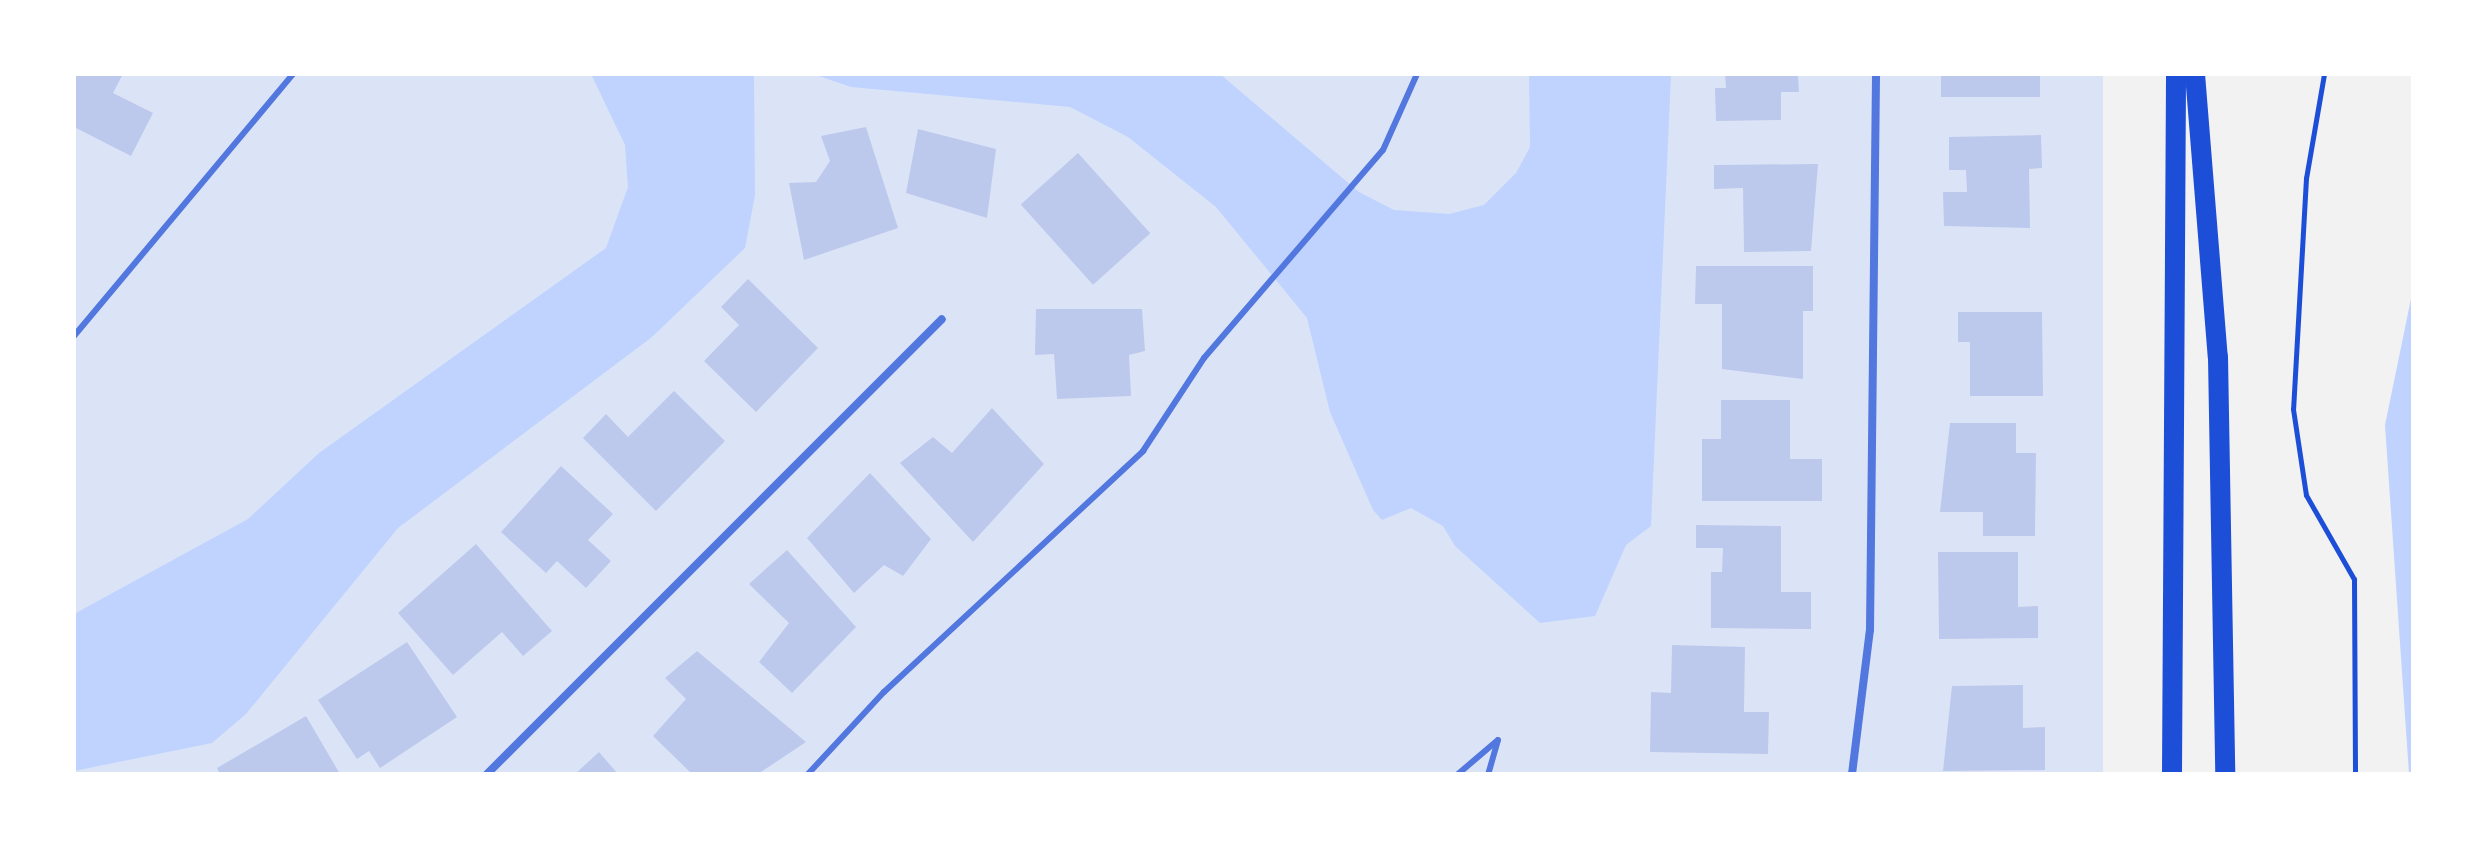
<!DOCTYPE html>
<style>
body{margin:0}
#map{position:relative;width:2487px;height:848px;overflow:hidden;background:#f2f2f2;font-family:"Public Sans",sans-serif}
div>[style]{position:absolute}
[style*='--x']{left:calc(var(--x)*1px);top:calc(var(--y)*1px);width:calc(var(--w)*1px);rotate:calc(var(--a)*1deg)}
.green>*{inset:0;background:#dbe4f7;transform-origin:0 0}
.water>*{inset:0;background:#bfd3fe}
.building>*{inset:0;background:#bdc9ec;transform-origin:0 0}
.path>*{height:5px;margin:-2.5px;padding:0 2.5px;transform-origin:2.5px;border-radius:2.5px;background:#1d4ed8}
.service>*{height:6px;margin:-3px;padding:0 3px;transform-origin:3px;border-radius:3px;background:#5277de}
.minor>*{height:8px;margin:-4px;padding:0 4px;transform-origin:4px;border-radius:4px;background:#5277de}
.primary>*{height:20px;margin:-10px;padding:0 10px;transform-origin:10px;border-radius:10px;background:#1d4ed8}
span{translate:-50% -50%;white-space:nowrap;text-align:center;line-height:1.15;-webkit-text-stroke:8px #fff;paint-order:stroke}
.frame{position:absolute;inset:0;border:76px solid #fff;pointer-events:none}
</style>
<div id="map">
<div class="green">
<div style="left:74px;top:74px;width:2029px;height:700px"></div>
</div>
<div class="water">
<div style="clip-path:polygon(591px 74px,754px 74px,755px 195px,745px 248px,652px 337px,398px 528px,246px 714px,212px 743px,74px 771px,74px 614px,248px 519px,319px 453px,606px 248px,628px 187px,625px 145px)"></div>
<div style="clip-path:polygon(813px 74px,1220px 74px,1359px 192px,1394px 210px,1449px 214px,1484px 205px,1516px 173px,1530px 147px,1529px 74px,1671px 74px,1651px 526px,1626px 545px,1595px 616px,1540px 623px,1455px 546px,1443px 526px,1411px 508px,1382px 520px,1373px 510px,1330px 412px,1307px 318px,1216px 207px,1128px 137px,1070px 107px,851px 87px)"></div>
<div style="clip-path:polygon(2413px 289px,2413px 774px,2409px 774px,2385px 425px)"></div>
</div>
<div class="building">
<div style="clip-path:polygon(74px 74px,123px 74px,113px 93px,153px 113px,131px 156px,74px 127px)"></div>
<div style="clip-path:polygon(1725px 74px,1798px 76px,1799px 92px,1781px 92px,1781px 120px,1716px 121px,1715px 88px,1726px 88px)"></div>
<div style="left:1941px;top:74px;width:99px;height:23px"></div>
<div style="clip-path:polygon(866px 127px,898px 228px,804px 260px,789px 183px,816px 182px,830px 161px,821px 136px)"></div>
<div style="clip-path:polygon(918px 129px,996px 149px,987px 218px,906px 193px)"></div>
<div style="clip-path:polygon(2041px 135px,2042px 168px,2029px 169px,2030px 228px,1944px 226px,1943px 192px,1967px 192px,1966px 170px,1949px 170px,1949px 137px)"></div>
<div style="left:1078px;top:153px;width:108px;height:77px;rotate:48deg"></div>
<div style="clip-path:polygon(1818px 164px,1811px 251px,1744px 252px,1743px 188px,1714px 189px,1714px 165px)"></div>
<div style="clip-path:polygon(1696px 266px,1813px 266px,1813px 311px,1803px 311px,1803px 379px,1722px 369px,1722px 304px,1695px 304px)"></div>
<div style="clip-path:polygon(748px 279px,818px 348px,756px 412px,704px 361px,739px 325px,721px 307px)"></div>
<div style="clip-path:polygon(1036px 309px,1142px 309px,1145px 351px,1129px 355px,1131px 396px,1057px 399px,1054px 354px,1035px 355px)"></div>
<div style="clip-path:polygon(1958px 312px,2042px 312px,2043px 396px,1970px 396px,1970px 342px,1958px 342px)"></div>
<div style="clip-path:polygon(674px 391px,725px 441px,656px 511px,583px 438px,606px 414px,628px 437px)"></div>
<div style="clip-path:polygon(1721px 400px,1790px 400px,1790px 459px,1822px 459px,1822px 501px,1702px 501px,1702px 439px,1721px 439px)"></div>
<div style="clip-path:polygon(992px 408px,1044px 464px,973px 542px,900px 463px,933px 437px,952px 453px)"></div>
<div style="clip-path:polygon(1950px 423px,2016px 423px,2016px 453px,2036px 453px,2035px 536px,1983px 536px,1983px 512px,1940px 512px)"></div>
<div style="clip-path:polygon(561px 466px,613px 514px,588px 540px,611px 561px,586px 588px,557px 561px,546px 573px,501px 532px)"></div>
<div style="clip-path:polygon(870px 473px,931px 539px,903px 576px,884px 565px,854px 593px,807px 538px)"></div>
<div style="clip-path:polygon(1696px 525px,1781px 526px,1781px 592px,1811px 592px,1811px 629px,1711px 628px,1711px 572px,1722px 572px,1723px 548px,1696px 548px)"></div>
<div style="clip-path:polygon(476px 544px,552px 631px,523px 656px,502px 632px,453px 675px,398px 613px)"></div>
<div style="clip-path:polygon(787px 550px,856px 627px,792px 693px,759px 662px,789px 623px,749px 584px)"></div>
<div style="clip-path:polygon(1938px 552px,2018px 552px,2018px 607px,2038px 606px,2038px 638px,1939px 639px)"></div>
<div style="clip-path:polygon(407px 642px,457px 717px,380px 768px,369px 751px,357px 759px,318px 700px)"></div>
<div style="clip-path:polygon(1672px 645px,1745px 647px,1744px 712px,1769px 712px,1768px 754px,1650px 752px,1651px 692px,1671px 693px)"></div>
<div style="clip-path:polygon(697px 651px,806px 742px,758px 774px,692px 774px,653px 736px,686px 699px,665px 678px)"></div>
<div style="clip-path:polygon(2023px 685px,2023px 728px,2045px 727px,2045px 770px,1943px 771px,1952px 686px)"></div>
<div style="clip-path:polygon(306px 716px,340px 774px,220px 774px,217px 768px)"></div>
<div style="clip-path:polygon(599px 752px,618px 774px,575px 774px)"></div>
</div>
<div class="path">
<div style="--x:2324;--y:74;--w:106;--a:99.8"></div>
<div style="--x:2306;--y:178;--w:231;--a:93.2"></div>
<div style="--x:2293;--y:409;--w:87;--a:81.4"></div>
<div style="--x:2306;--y:495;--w:97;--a:60.3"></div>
<div style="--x:2354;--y:579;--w:195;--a:89.7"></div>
</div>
<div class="service">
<div style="--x:74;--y:336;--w:341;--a:-50.1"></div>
<div style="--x:808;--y:774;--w:112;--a:-47.2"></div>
<div style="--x:884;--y:692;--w:354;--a:-42.9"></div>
<div style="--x:1143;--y:451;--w:111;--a:-56.7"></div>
<div style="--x:1204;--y:358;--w:274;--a:-49.3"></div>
<div style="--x:1383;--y:150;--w:83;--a:-65.9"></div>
<div style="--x:1458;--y:774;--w:52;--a:-40.4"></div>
<div style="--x:1498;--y:740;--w:35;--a:106"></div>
</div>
<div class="minor">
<div style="--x:487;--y:774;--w:643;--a:-45"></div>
<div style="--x:1852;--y:774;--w:145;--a:-82.9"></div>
<div style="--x:1870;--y:630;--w:556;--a:-89.38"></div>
</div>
<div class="primary">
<div style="--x:2195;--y:74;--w:284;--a:85.4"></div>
<div style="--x:2218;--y:357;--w:417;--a:89"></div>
<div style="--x:2172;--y:774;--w:700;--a:-89.67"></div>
</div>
<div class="frame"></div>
</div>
